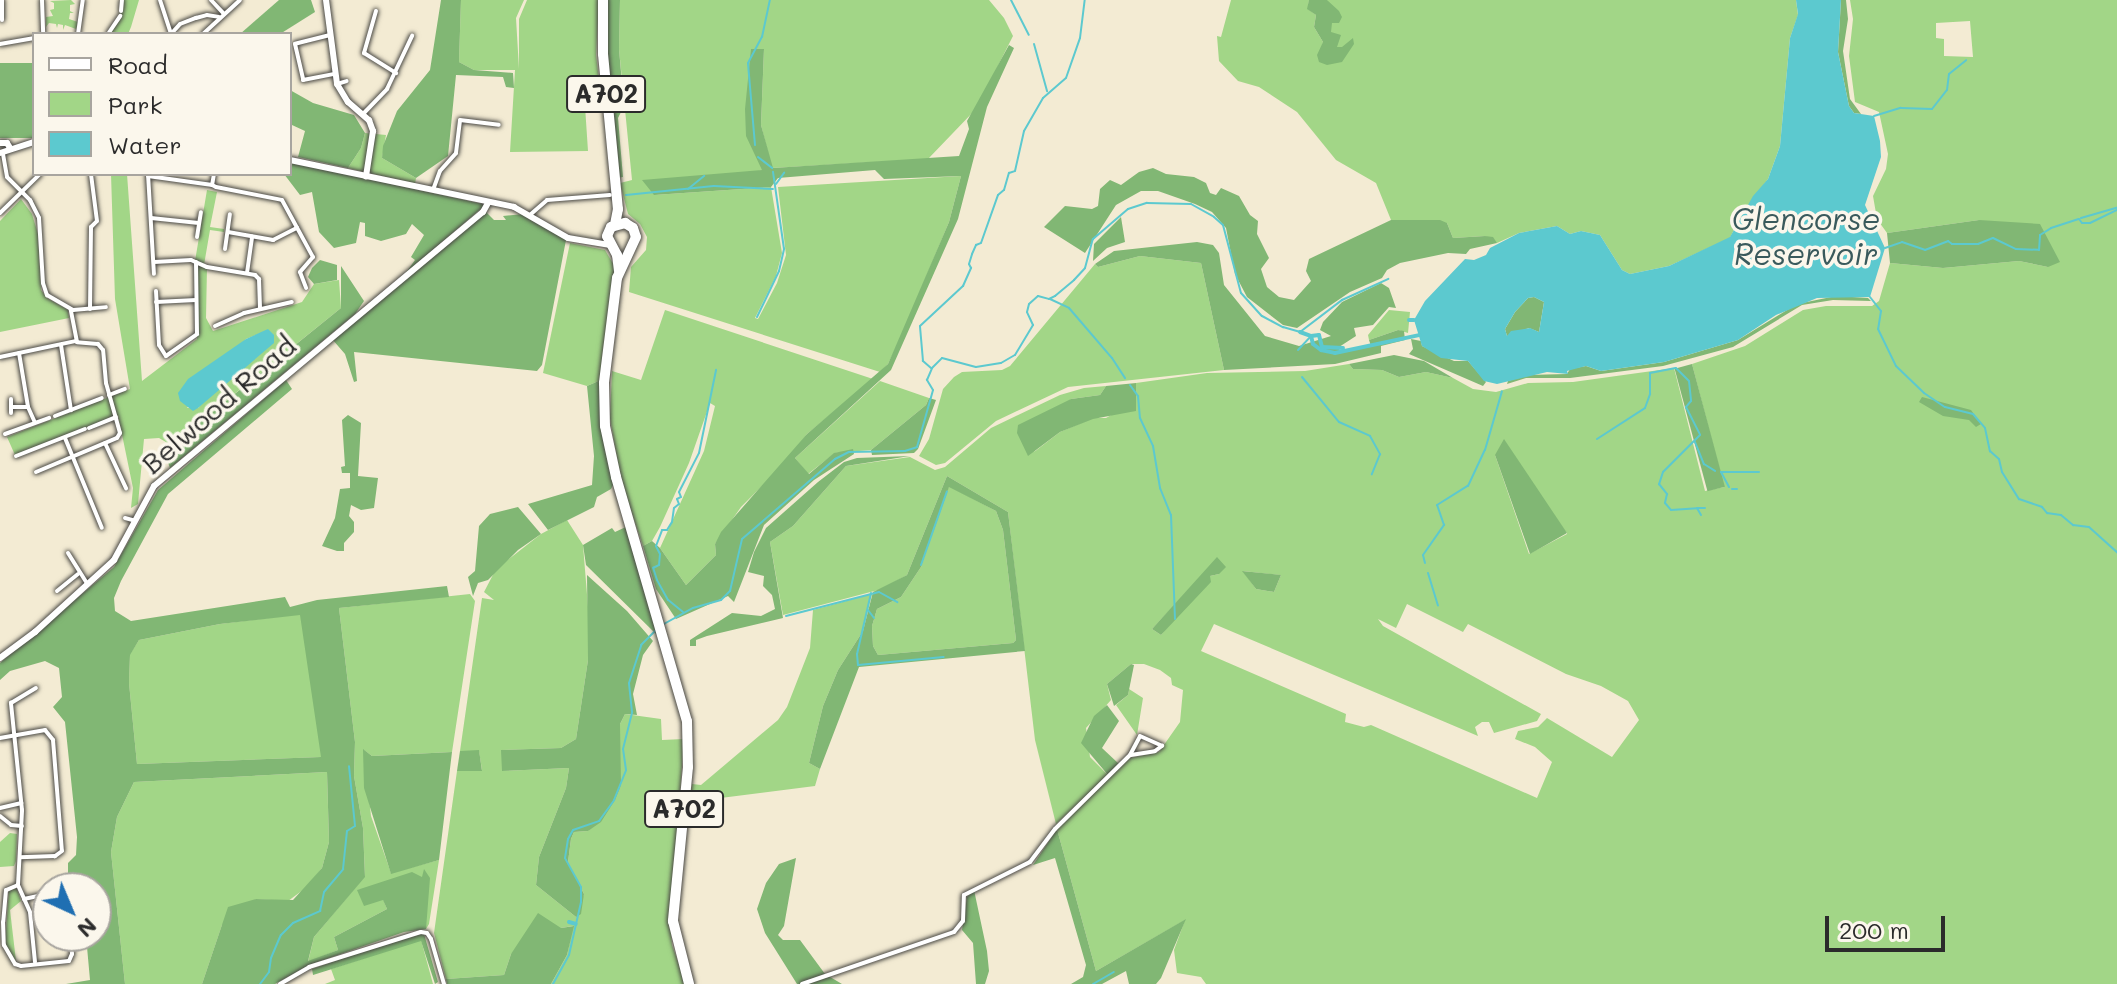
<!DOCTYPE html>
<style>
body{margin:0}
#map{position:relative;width:2117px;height:984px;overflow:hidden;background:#f3ebd3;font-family:Mali,sans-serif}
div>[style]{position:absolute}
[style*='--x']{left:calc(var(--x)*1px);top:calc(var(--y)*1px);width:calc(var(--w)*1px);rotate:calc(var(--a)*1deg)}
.green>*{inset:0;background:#a2d687}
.forest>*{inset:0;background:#81b774;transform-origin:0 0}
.water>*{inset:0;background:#5cc9cf}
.stream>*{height:2px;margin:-1px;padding:0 1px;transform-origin:1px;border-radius:1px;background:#5cc9cf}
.canal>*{height:4px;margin:-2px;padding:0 2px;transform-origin:2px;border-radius:2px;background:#5cc9cf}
.roads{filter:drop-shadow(0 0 2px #494844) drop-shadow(0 0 2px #494844)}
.street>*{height:4px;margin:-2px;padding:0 2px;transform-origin:2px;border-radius:2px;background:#fff}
.secondary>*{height:6px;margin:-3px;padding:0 3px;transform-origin:3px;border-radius:3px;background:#fff}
.highway>*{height:10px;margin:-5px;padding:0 5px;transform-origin:5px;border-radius:5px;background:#fff}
span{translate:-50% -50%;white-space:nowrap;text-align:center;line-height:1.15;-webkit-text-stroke:7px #fbf7ec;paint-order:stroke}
.shield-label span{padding:2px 6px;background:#fbf7ec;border:2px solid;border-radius:6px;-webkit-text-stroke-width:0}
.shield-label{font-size:26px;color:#2b2b2b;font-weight:700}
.street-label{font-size:28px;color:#2b2b2b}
.water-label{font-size:30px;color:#3a5a5c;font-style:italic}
.legend{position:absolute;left:32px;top:32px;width:260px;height:144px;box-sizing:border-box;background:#fbf7ec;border:2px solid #a8a59f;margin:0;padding:10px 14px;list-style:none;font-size:24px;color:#2b2b2b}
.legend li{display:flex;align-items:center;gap:16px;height:40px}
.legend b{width:40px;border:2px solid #a8a59f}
.north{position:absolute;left:32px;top:872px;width:80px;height:80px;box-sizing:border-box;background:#fbf7ec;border:2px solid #a8a59f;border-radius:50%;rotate:136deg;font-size:22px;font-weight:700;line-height:32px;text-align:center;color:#2b2b2b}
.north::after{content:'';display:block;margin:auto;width:28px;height:36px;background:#1f6fb2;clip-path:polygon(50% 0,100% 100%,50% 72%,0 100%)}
.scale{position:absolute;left:1825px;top:916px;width:120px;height:36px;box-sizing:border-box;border:4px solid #2b2b2b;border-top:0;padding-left:10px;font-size:24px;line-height:28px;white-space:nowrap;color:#2b2b2b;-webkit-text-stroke:6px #fbf7ec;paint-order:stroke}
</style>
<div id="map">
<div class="green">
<div style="clip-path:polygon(71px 0,75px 4px,70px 5px,70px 11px,74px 13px,70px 13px,69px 19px,78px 22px,76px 29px,65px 25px,63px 30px,63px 25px,58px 24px,57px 28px,56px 24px,49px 23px,46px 27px,46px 17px,53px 16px,50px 10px,54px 9px,54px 3px,50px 1px)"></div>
<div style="clip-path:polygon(122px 0,139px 0,131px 27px,128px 34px,108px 34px,119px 18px)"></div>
<div style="clip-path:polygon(461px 0,524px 0,516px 18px,519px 69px,519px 19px,527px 0,599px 0,596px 55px,600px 88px,584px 91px,588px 151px,510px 152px,515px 70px,474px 70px,459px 62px)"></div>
<div style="clip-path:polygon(620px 0,989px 0,1004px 18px,1013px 36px,976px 109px,928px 159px,772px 168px,761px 125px,764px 49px,752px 49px,763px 170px,654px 195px,771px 187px,782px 253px,776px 276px,755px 318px,758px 319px,777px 283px,786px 255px,778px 187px,961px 176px,949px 222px,900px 339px,888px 364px,880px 372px,629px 292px,631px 267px,646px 250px,647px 237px,640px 224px,628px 214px,620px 183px,632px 180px,619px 49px)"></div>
<div style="clip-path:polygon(1231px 0,1309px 0,1308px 9px,1316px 15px,1314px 27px,1323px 42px,1322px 50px,1342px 48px,1337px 47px,1337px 40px,1331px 33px,1327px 0,1796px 0,1798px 15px,1790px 38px,1780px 146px,1768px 179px,1740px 217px,1730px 238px,1669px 266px,1630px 274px,1622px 270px,1600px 235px,1581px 231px,1570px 234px,1557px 226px,1519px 233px,1497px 243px,1485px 236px,1453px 238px,1447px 223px,1391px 220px,1376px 183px,1336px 160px,1297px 112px,1259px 87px,1238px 81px,1219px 61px,1217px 36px,1221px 37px)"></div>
<div style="clip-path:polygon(evenodd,1850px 0,2117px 0,2117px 984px,1206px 984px,1201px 977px,1177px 973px,1174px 950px,1185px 920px,1096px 971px,1057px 829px,1130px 758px,1159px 752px,1180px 722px,1183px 690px,1172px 685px,1171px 678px,1160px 670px,1144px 664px,1131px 664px,1107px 684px,1111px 700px,1086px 728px,1090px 757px,1108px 775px,1056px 824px,1035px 740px,1008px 512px,947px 476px,907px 575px,882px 589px,783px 615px,770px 542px,793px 526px,846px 466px,910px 457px,935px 470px,945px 467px,991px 428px,1060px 395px,1084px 388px,1106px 386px,1100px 395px,1071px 399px,1034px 452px,1060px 432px,1093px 418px,1106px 418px,1134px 402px,1136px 383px,1207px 373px,1305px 371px,1349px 364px,1353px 369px,1382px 370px,1399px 377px,1426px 372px,1453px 378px,1473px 389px,1496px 392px,1528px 383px,1573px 382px,1674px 368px,1705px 491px,1724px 487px,1692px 364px,1745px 346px,1803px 310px,1826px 306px,1872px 306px,1879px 301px,1890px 263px,1943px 268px,2019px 261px,2048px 267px,1979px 220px,1887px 233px,1877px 219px,1873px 196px,1886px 169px,1888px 154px,1879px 112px,1855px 102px,1849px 56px,1853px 19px,1850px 0,1970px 21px,1973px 57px,1944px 56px,1944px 39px,1936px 38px,1936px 23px,1970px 21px,1850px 0,1495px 455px,1567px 533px,1567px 534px,1529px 554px,1495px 455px,1850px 0,1218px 558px,1219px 574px,1210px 576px,1161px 635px,1152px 629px,1218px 558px,1850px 0,1243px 571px,1280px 575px,1281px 575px,1274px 592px,1256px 589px,1243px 571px,1850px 0,1407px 604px,1463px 632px,1468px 624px,1566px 674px,1601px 686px,1628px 701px,1639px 720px,1612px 757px,1547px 718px,1538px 727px,1518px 731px,1515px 739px,1535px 747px,1552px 762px,1537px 798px,1371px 725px,1364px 727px,1345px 722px,1346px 714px,1201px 651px,1214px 624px,1478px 736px,1475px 727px,1482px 722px,1489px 722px,1494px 733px,1537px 721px,1541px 714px,1383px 626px,1378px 619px,1396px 628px,1407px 604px)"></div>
<div style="clip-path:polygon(365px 133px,386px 135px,382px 158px,416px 178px,415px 184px,348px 168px,361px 148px)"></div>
<div style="clip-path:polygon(evenodd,111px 174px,127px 174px,142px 381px,197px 339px,194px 267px,207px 190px,217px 192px,210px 227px,224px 229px,224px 232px,210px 230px,204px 265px,207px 267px,206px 318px,213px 331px,302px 302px,314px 284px,339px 280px,341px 308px,171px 445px,159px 438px,144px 439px,138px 504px,131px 508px,133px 488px,118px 415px,15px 455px,7px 437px,130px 389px,115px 299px,111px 174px,268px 330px,198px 408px,187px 408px,246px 339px,268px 330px)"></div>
<div style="clip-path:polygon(21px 199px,32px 214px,38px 234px,41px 290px,47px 298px,68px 310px,69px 318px,0 332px,0 221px)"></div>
<div style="clip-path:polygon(570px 243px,605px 250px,615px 267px,601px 380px,587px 386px,543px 373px)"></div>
<div style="clip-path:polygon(1140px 256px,1201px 263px,1224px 370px,1068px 387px,996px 421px,945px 463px,936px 465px,919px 456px,929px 439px,943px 389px,954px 377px,962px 372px,1002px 370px,1010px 366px,1095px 264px,1098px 267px)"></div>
<div style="clip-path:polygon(665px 310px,873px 379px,807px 434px,787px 461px,741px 507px,715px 544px,716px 555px,686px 585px,660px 548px,704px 451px,715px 406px,710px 403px,689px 463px,660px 527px,652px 541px,643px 546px,621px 481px,610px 418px,612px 371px,641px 380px)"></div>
<div style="clip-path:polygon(1389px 310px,1410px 312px,1408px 333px,1398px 330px,1369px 340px,1368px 335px)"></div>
<div style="clip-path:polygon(880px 381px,929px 398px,926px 405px,871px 450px,835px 453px,808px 474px,795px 458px)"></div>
<div style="clip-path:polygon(949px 486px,996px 511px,1003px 530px,1016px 640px,1013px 643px,878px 655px,873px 646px,872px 626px,877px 609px,901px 597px,921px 567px)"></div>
<div style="clip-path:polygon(567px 520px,583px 545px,589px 619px,588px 660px,576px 739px,561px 748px,502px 750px,503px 771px,569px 768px,566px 788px,539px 857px,536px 885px,576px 917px,584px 894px,568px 862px,571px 839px,574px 832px,588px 831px,619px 783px,620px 724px,625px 714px,661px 719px,662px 740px,684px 739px,670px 923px,672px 945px,686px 984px,551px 984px,567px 955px,573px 926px,561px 928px,511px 954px,504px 975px,446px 979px,434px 933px,457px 771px,482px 770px,479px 751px,460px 751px,482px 598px,494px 600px,484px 592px,496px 569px,541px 534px)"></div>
<div style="clip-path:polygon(470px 594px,475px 601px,452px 752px,372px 756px,364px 750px,371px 816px,391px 873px,439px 860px,429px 924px,426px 929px,422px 878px,358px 890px,383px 899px,387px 909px,334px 937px,338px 950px,308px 962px,314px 937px,365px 876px,363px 828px,354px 776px,355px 742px,339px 608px)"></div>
<div style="clip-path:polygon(872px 594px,863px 631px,838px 670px,823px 706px,809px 763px,820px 769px,815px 786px,689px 802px,692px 784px,701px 785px,778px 720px,787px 707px,810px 648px,813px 610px)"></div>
<div style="clip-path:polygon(301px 614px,322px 757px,137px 764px,129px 683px,130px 654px,139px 640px,220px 624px)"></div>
<div style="clip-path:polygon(1129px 689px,1143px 698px,1137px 735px,1116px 705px,1128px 695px)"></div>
<div style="clip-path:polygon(327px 772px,329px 842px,322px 868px,307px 887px,288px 901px,256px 899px,222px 925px,202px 984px,125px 984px,111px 852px,117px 817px,134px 782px)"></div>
<div style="clip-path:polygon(10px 833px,17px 834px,16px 861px,14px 866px,0 867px,0 842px)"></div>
<div style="clip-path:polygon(9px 889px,17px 889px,21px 901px,10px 910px,16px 961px,5px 944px)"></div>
<div style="clip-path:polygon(421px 940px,433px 984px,325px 984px,335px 980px,331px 969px)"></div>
</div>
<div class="forest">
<div style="clip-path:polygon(279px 0,311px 0,315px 12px,280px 34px,240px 34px)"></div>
<div style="clip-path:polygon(441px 0,461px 0,459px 62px,474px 70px,513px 73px,514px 88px,506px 87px,503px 77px,456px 75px,448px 156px,416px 178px,382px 158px,383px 146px,397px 111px,430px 70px)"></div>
<div style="clip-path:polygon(606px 0,620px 0,619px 49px,624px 106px,618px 118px,623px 177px,617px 178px,604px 33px)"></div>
<div style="clip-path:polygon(1309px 0,1327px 0,1339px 11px,1342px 17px,1339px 23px,1332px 23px,1331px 32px,1341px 35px,1337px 47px,1342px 47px,1353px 38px,1354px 44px,1342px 62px,1327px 65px,1319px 62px,1317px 55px,1323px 42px,1314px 27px,1316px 15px,1307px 9px)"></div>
<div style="clip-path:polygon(1841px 0,1846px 0,1848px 19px,1843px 51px,1850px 99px,1861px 114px,1854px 113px,1849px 106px,1838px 52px)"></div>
<div style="clip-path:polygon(1009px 45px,1014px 48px,987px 107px,958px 219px,891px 370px,795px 458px,809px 474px,834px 453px,853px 449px,854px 454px,814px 480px,764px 525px,734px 602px,728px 596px,676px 619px,656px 589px,643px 546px,652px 541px,660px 548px,686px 585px,716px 555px,715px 544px,721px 532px,807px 434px,888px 364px,949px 222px,961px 176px,884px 179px,875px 170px,778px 178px,771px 187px,654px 195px,642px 180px,762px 170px,746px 136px,745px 109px,751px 49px,764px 49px,761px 125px,773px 168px,959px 156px,969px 129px,967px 121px)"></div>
<div style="left:34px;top:63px;width:75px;height:35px;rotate:90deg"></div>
<div style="clip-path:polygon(290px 90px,313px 103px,354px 115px,365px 133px,361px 148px,348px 168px,298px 157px,305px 131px,292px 125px,290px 134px)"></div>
<div style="clip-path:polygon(290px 162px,483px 204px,484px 206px,405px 274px,415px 260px,411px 257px,424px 235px,412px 224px,406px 234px,381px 241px,365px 236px,365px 223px,360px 222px,356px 243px,334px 248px,319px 232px,312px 192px,300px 195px,284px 174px,290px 174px)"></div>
<div style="clip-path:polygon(1153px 168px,1166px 174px,1194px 177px,1206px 183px,1210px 193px,1216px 195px,1221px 188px,1239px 196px,1250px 215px,1258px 221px,1257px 234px,1269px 258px,1261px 269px,1267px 287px,1279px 297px,1294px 300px,1311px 281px,1306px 271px,1309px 259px,1391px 220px,1440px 220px,1447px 223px,1453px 238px,1485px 236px,1493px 237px,1497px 243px,1470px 249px,1466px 254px,1448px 253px,1400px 263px,1387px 270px,1382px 278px,1350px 292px,1297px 328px,1283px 325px,1247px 297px,1235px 274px,1226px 228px,1212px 212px,1195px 204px,1158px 191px,1141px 191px,1116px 205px,1085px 253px,1044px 227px,1065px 206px,1092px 209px,1098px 206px,1100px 189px,1110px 180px,1121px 185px,1139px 172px)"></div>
<div style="clip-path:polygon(486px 212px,494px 220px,506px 220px,503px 216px,524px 214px,566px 240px,542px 365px,537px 371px,354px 352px,357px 381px,354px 382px,345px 354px,332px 339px)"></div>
<div style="clip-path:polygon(1121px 217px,1125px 242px,1107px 248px,1093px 261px,1094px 244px)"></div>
<div style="clip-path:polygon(1979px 220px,2040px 224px,2060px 262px,2048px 267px,2019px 261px,1943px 268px,1890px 263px,1887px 233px)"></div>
<div style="clip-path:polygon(1197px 242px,1213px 245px,1219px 253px,1224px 285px,1265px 336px,1299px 346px,1331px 336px,1320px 330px,1323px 322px,1342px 302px,1381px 283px,1389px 288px,1396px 308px,1389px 307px,1373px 325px,1354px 328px,1356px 336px,1339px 347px,1340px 353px,1371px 346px,1369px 340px,1398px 330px,1404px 331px,1405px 340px,1381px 346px,1381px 353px,1335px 364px,1224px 370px,1201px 263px,1140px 256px,1098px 267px,1095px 264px,1114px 251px)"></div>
<div style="clip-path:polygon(320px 260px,337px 265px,337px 280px,314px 284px,308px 277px,312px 268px)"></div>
<div style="clip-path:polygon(341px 266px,364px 301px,355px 314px,170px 468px,164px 451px,341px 308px)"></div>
<div style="clip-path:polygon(1836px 296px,1868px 298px,1871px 301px,1833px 300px,1802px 305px,1733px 347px,1663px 366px,1570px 378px,1526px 378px,1507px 384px,1508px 381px,1527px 375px,1567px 374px,1570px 369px,1586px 366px,1601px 371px,1664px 362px,1738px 340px,1797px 304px)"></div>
<div style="clip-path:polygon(1534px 297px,1544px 302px,1539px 332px,1529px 328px,1507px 336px,1505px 329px,1515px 312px,1528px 298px)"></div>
<div style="clip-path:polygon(1411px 339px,1421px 341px,1422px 346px,1454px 361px,1468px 361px,1486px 382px,1483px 386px,1409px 354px,1413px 349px)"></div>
<div style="clip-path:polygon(1394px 355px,1424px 361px,1453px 378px,1426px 372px,1399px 377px,1382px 370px,1353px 369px,1349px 364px)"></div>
<div style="left:1692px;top:364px;width:127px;height:18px;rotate:75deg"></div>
<div style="clip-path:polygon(evenodd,286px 380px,292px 389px,168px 494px,121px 581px,114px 598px,115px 611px,131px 621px,285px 597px,290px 607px,317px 600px,447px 586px,449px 597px,339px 608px,355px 742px,354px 776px,363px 828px,365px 877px,314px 937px,308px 961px,338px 950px,334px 937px,387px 909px,383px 900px,364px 906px,357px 890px,412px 872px,422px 877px,424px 869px,430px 878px,426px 929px,404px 932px,309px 965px,275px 984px,202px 984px,228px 907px,256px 899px,293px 900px,322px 868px,329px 842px,327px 772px,134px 782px,117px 817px,111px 852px,125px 984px,66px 984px,90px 980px,86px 936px,96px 936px,96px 888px,82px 888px,83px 884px,68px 874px,68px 863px,76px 855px,77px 837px,65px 722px,53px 707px,62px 697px,59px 668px,45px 661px,10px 671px,0 680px,0 663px,114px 567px,158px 490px,286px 380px,300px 615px,321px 757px,137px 764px,129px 683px,130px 655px,139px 640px,220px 624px,300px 615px)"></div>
<div style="clip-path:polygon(601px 380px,614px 483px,611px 489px,597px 497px,594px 507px,548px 530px,528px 504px,592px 485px,594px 456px,587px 386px)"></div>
<div style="clip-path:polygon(1136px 383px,1136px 411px,1093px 419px,1060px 432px,1028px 456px,1017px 433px,1018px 425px,1071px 399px,1100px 395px,1106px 386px)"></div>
<div style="clip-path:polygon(1922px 397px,1971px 410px,1981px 424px,1976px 427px,1969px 420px,1943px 416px,1919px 402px)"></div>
<div style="clip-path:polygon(929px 398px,936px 400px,918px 449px,914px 453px,872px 455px,871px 450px,926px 405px)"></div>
<div style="clip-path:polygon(348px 415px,361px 423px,358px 476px,378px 478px,374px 508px,361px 510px,351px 505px,349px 516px,354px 522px,354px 532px,344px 543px,344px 551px,337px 551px,322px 546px,335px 518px,340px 489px,350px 488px,350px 473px,342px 473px,341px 467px,345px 466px,342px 420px)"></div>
<div style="clip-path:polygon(1504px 439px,1567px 533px,1530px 554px,1495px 455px)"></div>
<div style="clip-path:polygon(910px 456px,846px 466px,793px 526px,770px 542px,783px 618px,707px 636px,696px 640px,696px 646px,690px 646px,690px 640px,732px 613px,761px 616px,775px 609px,772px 595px,763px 586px,764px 576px,748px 572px,754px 552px,766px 528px,818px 482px,844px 462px,857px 458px)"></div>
<div style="clip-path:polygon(evenodd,947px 476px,1008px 512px,1025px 651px,859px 667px,820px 769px,809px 763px,823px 706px,838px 670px,863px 631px,873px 592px,907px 575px,947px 476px,949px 487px,996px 511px,1003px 530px,1016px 640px,1013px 643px,878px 655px,873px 646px,872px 626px,877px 609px,901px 597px,921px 567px,949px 487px)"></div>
<div style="clip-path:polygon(518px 507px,541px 534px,518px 550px,488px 580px,478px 583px,473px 596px,468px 577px,475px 571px,479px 526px,490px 514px)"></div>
<div style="clip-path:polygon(628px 526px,657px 635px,586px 565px,583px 545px,612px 528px,615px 532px)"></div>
<div style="clip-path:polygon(1217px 557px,1226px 567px,1219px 574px,1210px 576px,1211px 582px,1161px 635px,1152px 629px)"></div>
<div style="clip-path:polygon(1242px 571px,1281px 575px,1274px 592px,1256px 589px)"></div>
<div style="clip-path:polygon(587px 575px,627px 611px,653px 641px,643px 655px,633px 694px,637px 715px,625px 714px,620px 724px,621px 785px,615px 800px,601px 822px,588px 831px,574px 832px,571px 839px,568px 862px,584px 894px,581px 914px,576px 917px,536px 885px,539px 857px,566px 788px,569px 768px,502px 771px,501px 750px,561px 748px,576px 739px,588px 660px)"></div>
<div style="clip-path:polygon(1131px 664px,1134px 665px,1128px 695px,1114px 706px,1107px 684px)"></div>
<div style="clip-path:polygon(1107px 705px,1119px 721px,1102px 748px,1119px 764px,1108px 775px,1081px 743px,1094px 716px)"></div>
<div style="clip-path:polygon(363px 749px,372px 756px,452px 752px,439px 860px,391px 874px,364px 788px)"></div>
<div style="clip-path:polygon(479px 750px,482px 771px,457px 771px,460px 751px)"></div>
<div style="clip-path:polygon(1057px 829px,1096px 971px,1186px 919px,1161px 978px,1156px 984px,1129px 984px,1126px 971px,1102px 984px,1071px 984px,1083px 977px,1086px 965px,1055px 858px,1033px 865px)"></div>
<div style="clip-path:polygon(796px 858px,784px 926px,778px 935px,783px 940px,800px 940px,825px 974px,842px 984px,797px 984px,765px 933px,757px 909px,766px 883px,779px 864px)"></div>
<div style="clip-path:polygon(974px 890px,987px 951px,989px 971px,985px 984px,976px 984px,973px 943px,962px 930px,967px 897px)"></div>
<div style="clip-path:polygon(538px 913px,561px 928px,574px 926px,567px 955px,551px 984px,447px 984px,446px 979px,504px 975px,511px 954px)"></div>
<div style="clip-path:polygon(424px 934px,438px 982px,435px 984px,421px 941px,313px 975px,312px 969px,404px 937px)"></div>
</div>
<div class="water">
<div style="clip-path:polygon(evenodd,1796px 0,1841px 0,1838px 52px,1849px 106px,1854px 113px,1874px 116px,1880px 141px,1881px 157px,1865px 205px,1885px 248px,1870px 297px,1817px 298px,1776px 315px,1738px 340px,1664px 362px,1601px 371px,1586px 366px,1567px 371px,1568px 374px,1547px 372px,1497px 384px,1484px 381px,1468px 361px,1441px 358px,1422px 346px,1414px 320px,1425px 301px,1465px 259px,1474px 260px,1486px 255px,1490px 248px,1519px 233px,1557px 226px,1570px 234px,1581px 231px,1600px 235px,1622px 270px,1630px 274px,1669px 266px,1730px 237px,1753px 196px,1768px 179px,1780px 146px,1790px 38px,1798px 14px,1796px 0,1534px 297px,1544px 302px,1539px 332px,1530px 328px,1511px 331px,1507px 336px,1505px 329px,1515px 312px,1528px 298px,1534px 297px)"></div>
<div style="clip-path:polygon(268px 329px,274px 335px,274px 343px,198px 408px,193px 411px,180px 401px,178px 393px,188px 379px,246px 339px)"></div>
</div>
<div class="stream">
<div style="--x:1011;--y:0;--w:39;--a:63"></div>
<div style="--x:1034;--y:44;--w:49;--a:74.5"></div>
<div style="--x:1874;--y:116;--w:28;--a:-17"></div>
<div style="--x:1901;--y:108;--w:31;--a:2"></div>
<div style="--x:1932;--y:109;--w:24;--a:-52"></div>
<div style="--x:1947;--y:90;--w:16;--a:-83"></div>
<div style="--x:1949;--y:74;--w:22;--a:-39"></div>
<div style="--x:755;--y:145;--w:82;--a:-94.9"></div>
<div style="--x:748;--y:63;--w:30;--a:-62"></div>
<div style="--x:762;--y:37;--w:38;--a:-78"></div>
<div style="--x:758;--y:157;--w:18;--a:38"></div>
<div style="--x:776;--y:184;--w:14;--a:-54"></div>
<div style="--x:688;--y:189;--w:21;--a:-39"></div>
<div style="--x:626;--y:195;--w:88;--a:-5.8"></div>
<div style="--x:714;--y:186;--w:59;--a:2.9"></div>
<div style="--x:2081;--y:218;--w:37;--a:-16"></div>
<div style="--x:1885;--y:248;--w:18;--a:-19"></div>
<div style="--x:1902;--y:242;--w:24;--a:19"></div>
<div style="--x:1925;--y:250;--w:25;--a:-21"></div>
<div style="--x:1948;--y:241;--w:5;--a:37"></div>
<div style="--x:1952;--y:244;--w:26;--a:0"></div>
<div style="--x:1978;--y:244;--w:16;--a:-22"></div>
<div style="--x:1993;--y:238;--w:25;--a:26"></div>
<div style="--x:2016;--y:249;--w:23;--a:2"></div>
<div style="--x:2039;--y:250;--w:15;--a:-86"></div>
<div style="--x:2040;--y:235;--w:13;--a:-32"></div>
<div style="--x:2051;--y:228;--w:29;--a:-18"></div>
<div style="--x:2079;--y:219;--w:5;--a:53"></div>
<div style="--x:2082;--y:223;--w:8;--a:0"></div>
<div style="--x:2090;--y:223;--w:30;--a:-26"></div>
<div style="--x:1870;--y:297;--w:18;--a:52"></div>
<div style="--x:1881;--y:311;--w:18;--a:99"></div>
<div style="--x:1878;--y:329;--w:41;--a:64.1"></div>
<div style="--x:1896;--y:366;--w:39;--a:44"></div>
<div style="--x:1924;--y:393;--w:25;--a:34"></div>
<div style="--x:1945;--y:407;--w:29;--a:14"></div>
<div style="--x:1973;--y:414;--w:18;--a:49"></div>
<div style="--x:1985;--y:428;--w:24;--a:78"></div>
<div style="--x:1990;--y:451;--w:12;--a:42"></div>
<div style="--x:1999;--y:459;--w:13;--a:77"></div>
<div style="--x:2002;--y:472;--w:32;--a:58"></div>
<div style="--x:2019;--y:499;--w:24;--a:19"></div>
<div style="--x:2042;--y:507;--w:8;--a:50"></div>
<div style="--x:2047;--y:513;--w:14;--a:8"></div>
<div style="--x:2061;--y:515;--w:16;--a:40"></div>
<div style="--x:2073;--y:525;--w:16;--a:7"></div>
<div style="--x:2089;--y:527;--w:38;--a:42"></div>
<div style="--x:1050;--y:299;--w:21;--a:25"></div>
<div style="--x:1069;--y:308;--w:66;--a:49.3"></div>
<div style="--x:1112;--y:358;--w:24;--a:57"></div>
<div style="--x:757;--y:317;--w:51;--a:-64.4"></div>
<div style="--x:779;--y:271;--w:23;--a:-77"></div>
<div style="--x:784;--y:249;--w:78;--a:-98.1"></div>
<div style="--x:1298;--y:350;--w:19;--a:-47"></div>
<div style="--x:931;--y:368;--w:11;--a:-139"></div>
<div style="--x:923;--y:361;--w:35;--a:-95"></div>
<div style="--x:920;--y:326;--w:59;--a:-42.9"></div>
<div style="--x:963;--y:286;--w:20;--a:-66"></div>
<div style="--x:971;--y:268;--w:4;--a:-117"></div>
<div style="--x:969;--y:264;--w:10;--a:-73"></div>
<div style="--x:972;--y:254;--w:10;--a:-66"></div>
<div style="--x:976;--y:245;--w:5;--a:-22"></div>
<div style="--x:981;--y:243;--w:51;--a:-70.5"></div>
<div style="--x:998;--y:195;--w:8;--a:-40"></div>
<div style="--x:1004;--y:190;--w:18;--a:-74"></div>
<div style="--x:1009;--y:173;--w:6;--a:-18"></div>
<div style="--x:1015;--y:171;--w:41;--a:-77.3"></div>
<div style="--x:1024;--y:131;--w:38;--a:-60"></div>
<div style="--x:1043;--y:98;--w:30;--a:-41"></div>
<div style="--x:1066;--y:78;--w:42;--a:-70.7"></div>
<div style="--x:1080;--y:38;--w:38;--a:-83"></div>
<div style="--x:1302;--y:377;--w:58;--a:50.6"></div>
<div style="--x:1339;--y:422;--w:34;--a:24"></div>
<div style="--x:1370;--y:436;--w:21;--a:61"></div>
<div style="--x:1380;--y:454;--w:22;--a:112"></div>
<div style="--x:1130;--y:385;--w:14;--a:54"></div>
<div style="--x:1138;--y:396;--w:22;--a:85"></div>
<div style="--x:1140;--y:418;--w:31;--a:65"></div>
<div style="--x:1153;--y:446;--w:43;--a:80.5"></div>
<div style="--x:1160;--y:488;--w:29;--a:68"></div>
<div style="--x:1171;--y:515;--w:104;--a:87.8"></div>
<div style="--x:1597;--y:439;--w:57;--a:-32.9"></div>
<div style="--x:1645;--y:408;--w:15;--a:-70"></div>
<div style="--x:1650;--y:394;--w:21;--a:-90"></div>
<div style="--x:1650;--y:373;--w:26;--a:-11"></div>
<div style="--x:1676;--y:368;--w:18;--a:45"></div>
<div style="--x:1689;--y:381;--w:20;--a:84"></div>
<div style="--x:1691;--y:401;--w:8;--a:130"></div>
<div style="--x:1686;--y:407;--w:31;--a:63"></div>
<div style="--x:1700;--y:435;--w:52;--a:135"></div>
<div style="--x:1663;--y:472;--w:13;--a:108"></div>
<div style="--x:1659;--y:484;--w:13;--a:51"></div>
<div style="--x:1667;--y:494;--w:9;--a:103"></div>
<div style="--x:1665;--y:503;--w:9;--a:49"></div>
<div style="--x:1671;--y:510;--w:26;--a:-4"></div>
<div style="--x:1697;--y:508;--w:8;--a:60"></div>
<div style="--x:1695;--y:442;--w:24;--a:68"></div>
<div style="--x:1704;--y:464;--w:13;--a:32"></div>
<div style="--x:1729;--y:487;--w:17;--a:-118"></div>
<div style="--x:1721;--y:472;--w:38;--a:0"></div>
<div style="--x:1732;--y:489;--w:5;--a:0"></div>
<div style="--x:1698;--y:508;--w:7;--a:0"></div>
<div style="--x:1425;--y:563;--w:8;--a:-104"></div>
<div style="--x:1423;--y:555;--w:37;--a:-55"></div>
<div style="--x:1444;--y:525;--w:21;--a:-109"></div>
<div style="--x:1437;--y:505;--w:36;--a:-32"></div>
<div style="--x:1468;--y:486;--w:40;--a:-65"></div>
<div style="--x:1485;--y:450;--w:61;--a:-73.9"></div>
<div style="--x:921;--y:565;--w:78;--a:-70.6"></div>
<div style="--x:1428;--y:573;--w:34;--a:73"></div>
<div style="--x:871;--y:593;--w:63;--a:102.9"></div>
<div style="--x:857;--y:654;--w:11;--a:85"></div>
<div style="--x:858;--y:665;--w:86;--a:-5.3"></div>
<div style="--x:868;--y:610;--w:10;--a:53"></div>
<div style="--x:683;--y:612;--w:19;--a:-141"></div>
<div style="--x:668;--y:600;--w:23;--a:-119"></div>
<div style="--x:657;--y:580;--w:13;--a:-108"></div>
<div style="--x:653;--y:568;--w:7;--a:-27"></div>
<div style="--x:659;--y:565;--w:11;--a:-85"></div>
<div style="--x:660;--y:554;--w:9;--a:-117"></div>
<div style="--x:656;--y:546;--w:17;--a:-69"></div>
<div style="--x:662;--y:530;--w:5;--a:0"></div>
<div style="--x:667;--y:530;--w:9;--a:-58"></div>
<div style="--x:672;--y:522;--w:14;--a:-82"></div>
<div style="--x:674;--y:508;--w:6;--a:-39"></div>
<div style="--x:679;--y:504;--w:5;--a:-112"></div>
<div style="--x:677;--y:499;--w:4;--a:-27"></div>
<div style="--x:681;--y:497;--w:5;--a:-112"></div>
<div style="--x:679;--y:492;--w:44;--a:-62.9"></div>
<div style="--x:699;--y:453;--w:85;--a:-78.4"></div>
<div style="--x:786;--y:616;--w:96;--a:-14.5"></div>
<div style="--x:879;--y:592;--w:21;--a:29"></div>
<div style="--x:662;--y:625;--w:35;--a:-29"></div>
<div style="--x:693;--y:608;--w:29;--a:-16"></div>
<div style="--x:721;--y:600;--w:13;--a:-45"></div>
<div style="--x:730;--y:591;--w:53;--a:-77"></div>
<div style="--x:742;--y:539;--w:123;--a:-40.7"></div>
<div style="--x:835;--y:459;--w:16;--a:-27"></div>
<div style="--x:849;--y:452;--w:56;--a:-1"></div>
<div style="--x:905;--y:451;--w:13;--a:-18"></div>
<div style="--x:917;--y:447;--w:59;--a:-74.3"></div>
<div style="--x:933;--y:390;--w:12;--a:-121"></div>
<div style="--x:927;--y:380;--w:13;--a:-67"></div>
<div style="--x:932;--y:368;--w:14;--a:-45"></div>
<div style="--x:942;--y:358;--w:35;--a:15"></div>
<div style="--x:976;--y:367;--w:25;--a:-9"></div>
<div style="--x:1001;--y:363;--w:16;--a:-30"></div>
<div style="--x:1015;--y:355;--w:35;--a:-59"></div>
<div style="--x:1033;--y:325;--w:14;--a:-115"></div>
<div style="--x:1027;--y:312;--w:8;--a:-76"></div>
<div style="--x:1029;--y:304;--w:12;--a:-42"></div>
<div style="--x:1038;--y:296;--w:11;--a:15"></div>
<div style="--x:1049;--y:299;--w:7;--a:-27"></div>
<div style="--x:1055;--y:296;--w:25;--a:-40"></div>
<div style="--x:1074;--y:280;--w:16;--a:-47"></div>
<div style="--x:1085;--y:268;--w:30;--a:-75"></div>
<div style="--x:1093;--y:239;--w:46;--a:-40.6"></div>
<div style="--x:1128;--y:209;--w:20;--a:-18"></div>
<div style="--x:1147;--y:203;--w:44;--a:1.3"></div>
<div style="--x:1191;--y:204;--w:26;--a:29"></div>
<div style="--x:1214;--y:217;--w:12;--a:42"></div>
<div style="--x:1223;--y:225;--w:70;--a:75.2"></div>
<div style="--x:1241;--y:293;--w:31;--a:48"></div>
<div style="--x:1262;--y:316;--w:24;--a:28"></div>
<div style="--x:1283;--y:327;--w:18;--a:16"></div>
<div style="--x:1300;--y:332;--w:53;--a:-37.3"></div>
<div style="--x:1342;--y:300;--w:51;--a:-24.5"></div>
<div style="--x:260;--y:984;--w:15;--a:-53"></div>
<div style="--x:269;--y:972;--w:14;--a:-82"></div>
<div style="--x:271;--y:958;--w:25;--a:-67"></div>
<div style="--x:281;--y:935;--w:17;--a:-45"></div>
<div style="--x:293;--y:923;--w:30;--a:-24"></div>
<div style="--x:320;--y:911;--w:19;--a:-78"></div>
<div style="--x:324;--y:892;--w:30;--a:-50"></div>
<div style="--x:343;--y:869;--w:38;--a:-84"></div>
<div style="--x:347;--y:831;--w:9;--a:-32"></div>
<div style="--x:355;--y:826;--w:60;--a:-95.7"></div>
<div style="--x:553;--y:984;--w:33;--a:-61"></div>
<div style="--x:569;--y:955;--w:54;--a:-77.2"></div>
<div style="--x:581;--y:902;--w:15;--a:-90"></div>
<div style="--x:581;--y:887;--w:33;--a:-119"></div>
<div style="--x:565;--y:858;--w:19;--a:-81"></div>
<div style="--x:568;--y:839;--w:10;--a:-61"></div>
<div style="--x:573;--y:830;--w:28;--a:-19"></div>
<div style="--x:599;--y:821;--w:26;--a:-54"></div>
<div style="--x:614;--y:800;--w:32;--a:-68"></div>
<div style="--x:626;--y:770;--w:21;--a:-98"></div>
<div style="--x:623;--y:749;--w:38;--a:-76"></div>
<div style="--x:632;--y:712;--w:29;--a:-96"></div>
<div style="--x:629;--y:683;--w:40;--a:-72"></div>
<div style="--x:641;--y:645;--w:23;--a:-45"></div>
<div style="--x:1093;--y:984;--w:24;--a:-30"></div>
</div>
<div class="canal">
<div style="--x:1409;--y:320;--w:5;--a:0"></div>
<div style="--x:1300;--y:332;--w:12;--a:20"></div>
<div style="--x:1311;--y:336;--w:8;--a:76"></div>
<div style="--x:1313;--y:344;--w:10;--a:37"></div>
<div style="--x:1321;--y:350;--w:14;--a:12"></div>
<div style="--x:1335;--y:353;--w:87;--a:-12"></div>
<div style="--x:1311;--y:336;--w:8;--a:-7"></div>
<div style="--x:1319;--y:335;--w:12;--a:76"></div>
<div style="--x:1322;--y:347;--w:21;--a:3"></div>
<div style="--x:569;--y:922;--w:7;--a:16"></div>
</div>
<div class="roads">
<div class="street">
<div style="--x:2;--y:0;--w:20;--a:90"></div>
<div style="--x:42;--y:0;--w:34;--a:88"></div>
<div style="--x:160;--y:0;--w:36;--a:72"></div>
<div style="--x:211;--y:0;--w:18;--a:47"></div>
<div style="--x:121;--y:11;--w:11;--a:-85"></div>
<div style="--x:376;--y:11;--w:44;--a:105.9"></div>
<div style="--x:364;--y:53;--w:38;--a:32"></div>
<div style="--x:78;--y:34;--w:34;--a:-82"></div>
<div style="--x:108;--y:34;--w:22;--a:-56"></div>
<div style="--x:171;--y:34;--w:13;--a:-48"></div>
<div style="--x:180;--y:24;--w:17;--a:-21"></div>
<div style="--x:196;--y:18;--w:11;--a:-15"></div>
<div style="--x:207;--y:15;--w:12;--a:9"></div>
<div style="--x:203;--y:34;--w:50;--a:-42.6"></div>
<div style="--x:330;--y:35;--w:36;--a:166"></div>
<div style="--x:295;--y:44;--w:37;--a:77"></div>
<div style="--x:303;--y:80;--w:32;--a:-11"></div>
<div style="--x:0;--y:44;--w:35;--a:-10"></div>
<div style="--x:337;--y:84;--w:10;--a:-17"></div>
<div style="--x:363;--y:114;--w:35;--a:-46"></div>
<div style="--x:387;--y:89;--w:59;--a:-64.7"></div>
<div style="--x:3;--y:154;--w:23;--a:80"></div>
<div style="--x:7;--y:177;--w:33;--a:45"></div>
<div style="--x:30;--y:200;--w:20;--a:63"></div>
<div style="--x:39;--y:218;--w:65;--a:86.5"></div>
<div style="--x:43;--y:283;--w:13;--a:72"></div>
<div style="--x:47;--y:295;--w:30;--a:30"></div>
<div style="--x:73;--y:310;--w:33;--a:-5"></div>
<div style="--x:148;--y:174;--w:100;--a:86.6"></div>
<div style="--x:214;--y:174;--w:11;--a:100"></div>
<div style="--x:212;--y:185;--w:4;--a:27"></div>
<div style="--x:216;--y:187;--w:67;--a:11.1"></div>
<div style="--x:282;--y:200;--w:65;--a:61.5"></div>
<div style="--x:313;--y:257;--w:20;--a:131"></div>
<div style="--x:300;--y:272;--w:17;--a:69"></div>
<div style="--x:148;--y:176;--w:65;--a:8"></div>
<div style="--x:433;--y:190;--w:20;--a:-70"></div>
<div style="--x:440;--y:171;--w:24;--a:-48"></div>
<div style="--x:456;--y:153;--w:33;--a:-83"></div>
<div style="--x:460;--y:120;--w:39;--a:7"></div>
<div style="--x:0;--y:213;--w:56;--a:-44.3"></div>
<div style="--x:531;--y:214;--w:21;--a:-41"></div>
<div style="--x:547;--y:200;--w:63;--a:-4.5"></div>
<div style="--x:151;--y:218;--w:48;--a:5.9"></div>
<div style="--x:228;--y:232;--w:46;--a:10.1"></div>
<div style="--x:273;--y:240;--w:27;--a:-27"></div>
<div style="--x:197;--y:237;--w:25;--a:-81"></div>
<div style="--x:225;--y:249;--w:35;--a:-82"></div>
<div style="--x:154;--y:262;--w:37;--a:-3"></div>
<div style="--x:191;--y:260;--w:17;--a:24"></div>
<div style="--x:207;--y:267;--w:49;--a:9.5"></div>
<div style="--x:255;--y:275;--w:6;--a:45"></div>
<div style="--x:259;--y:279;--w:29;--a:88"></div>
<div style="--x:247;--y:273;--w:37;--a:-82"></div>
<div style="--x:156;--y:291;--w:54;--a:86.8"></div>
<div style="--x:159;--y:345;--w:13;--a:58"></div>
<div style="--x:166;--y:356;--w:38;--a:-35"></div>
<div style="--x:197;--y:334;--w:72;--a:-90.8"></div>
<div style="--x:156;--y:302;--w:40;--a:-2.9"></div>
<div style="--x:90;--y:309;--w:82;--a:-89.3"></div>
<div style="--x:91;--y:227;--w:8;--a:-45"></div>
<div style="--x:97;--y:221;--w:47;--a:-97.3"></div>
<div style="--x:215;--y:326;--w:32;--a:-24"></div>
<div style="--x:244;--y:313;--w:49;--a:-12.9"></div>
<div style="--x:61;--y:345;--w:66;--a:81.3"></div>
<div style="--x:19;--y:353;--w:55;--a:80.5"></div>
<div style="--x:28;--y:407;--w:17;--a:66"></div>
<div style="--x:0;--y:357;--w:78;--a:-11.9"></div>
<div style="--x:109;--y:395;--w:17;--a:-21"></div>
<div style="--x:11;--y:407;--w:17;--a:0"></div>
<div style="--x:11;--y:413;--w:14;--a:-90"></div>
<div style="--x:55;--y:416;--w:50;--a:-21"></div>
<div style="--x:89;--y:428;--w:29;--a:-22"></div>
<div style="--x:5;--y:434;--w:47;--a:-20"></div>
<div style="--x:65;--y:438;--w:97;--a:67.7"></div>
<div style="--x:105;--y:443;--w:50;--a:65"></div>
<div style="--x:16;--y:456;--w:74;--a:-21.4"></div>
<div style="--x:36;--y:472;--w:88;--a:-22.8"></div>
<div style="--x:117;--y:438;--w:6;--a:-59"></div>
<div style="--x:120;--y:433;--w:52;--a:-105.6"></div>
<div style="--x:106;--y:383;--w:33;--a:-95"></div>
<div style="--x:103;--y:350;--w:8;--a:-130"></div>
<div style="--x:98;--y:344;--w:21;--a:-175"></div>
<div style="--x:77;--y:342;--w:33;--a:-101"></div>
<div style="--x:125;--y:518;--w:11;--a:15"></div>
<div style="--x:68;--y:553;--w:36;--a:58"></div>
<div style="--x:57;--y:591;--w:27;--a:-39"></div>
<div style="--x:0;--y:738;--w:46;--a:-10.1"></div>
<div style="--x:45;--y:730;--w:13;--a:51"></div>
<div style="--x:53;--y:740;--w:111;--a:85.4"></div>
<div style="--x:62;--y:851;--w:9;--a:144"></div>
<div style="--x:55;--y:856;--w:35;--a:178"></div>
<div style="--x:1131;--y:755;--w:24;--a:-9"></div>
<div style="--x:1155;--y:751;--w:9;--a:-36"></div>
<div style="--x:0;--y:808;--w:22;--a:-13"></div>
<div style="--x:0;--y:816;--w:14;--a:39"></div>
<div style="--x:11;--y:825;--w:11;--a:5"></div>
<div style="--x:18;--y:885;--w:13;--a:157"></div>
<div style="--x:6;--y:890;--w:32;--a:95"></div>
<div style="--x:3;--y:922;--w:23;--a:88"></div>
<div style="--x:4;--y:945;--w:22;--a:60"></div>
<div style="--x:15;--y:964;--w:6;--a:18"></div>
<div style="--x:21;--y:966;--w:48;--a:-5.9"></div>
<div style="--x:69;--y:961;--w:8;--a:-67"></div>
<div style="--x:72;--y:954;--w:18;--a:-93"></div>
<div style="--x:24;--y:899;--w:25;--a:-12"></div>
<div style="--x:35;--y:962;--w:50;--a:-95.7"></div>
<div style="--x:30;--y:912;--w:30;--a:-114"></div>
<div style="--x:18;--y:885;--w:75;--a:-86.9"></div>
<div style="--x:22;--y:810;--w:108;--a:-95.9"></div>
<div style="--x:11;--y:703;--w:29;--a:-31"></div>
<div style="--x:280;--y:984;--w:34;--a:-30"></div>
<div style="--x:309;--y:967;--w:117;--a:-17.4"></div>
<div style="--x:421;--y:932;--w:6;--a:9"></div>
<div style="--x:427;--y:933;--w:7;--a:56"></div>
<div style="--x:431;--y:939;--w:47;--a:73.9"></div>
<div style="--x:802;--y:984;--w:161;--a:-18.9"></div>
<div style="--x:954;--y:932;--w:14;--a:-51"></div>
<div style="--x:963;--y:921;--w:26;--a:-88"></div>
<div style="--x:964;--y:895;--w:74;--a:-26.6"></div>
<div style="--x:1030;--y:862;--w:41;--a:-52.9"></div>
<div style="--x:1055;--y:829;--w:105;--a:-44.6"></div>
<div style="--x:1130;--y:755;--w:21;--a:-62"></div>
<div style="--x:1140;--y:736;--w:24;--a:24"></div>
</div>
<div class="secondary">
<div style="--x:326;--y:0;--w:85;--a:82.5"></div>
<div style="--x:337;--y:84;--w:21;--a:59"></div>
<div style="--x:348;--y:102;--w:28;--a:41"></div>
<div style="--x:369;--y:120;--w:12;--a:70"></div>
<div style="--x:373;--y:131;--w:46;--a:98.8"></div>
<div style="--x:0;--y:143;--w:7;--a:0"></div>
<div style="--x:7;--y:143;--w:6;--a:59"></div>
<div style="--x:0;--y:153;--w:36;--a:-18"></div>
<div style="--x:290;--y:160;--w:229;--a:11.8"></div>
<div style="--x:514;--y:207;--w:62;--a:29.9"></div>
<div style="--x:568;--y:238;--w:43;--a:9.5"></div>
<div style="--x:0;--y:658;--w:44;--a:-36.6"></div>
<div style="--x:35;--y:632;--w:107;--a:-42.3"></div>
<div style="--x:114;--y:560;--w:84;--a:-61.6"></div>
<div style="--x:154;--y:486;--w:428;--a:-39.8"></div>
<div style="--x:483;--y:212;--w:10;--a:-61"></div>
</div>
<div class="highway">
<div style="--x:603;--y:0;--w:54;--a:90"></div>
<div style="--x:603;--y:54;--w:156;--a:84.5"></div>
<div style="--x:618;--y:209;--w:15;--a:101"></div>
<div style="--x:619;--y:271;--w:16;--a:-97"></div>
<div style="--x:617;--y:255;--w:21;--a:-118"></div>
<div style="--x:607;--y:236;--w:10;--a:-66"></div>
<div style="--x:611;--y:227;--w:15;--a:-16"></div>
<div style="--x:625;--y:223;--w:9;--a:32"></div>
<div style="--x:633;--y:228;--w:9;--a:72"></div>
<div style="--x:636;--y:237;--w:45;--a:114.9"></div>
<div style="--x:617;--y:278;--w:106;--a:97.1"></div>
<div style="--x:604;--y:383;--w:43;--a:88.7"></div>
<div style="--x:605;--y:426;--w:52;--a:77.8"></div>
<div style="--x:616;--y:477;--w:254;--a:73.8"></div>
<div style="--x:687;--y:721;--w:46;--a:88.8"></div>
<div style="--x:688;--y:767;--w:155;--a:95.6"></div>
<div style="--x:673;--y:921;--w:65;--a:75.7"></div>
</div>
</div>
<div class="shield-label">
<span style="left:606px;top:94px">A702</span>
<span style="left:684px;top:809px">A702</span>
</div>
<div class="street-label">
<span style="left:218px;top:404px;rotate:-41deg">Belwood Road</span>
</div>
<div class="water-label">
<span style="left:1806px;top:235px">Glencorse<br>Reservoir</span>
</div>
<ul class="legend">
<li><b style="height:10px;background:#fff"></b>Road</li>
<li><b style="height:22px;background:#a2d687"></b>Park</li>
<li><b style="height:22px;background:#5cc9cf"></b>Water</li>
</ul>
<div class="north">N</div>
<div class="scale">200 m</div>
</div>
